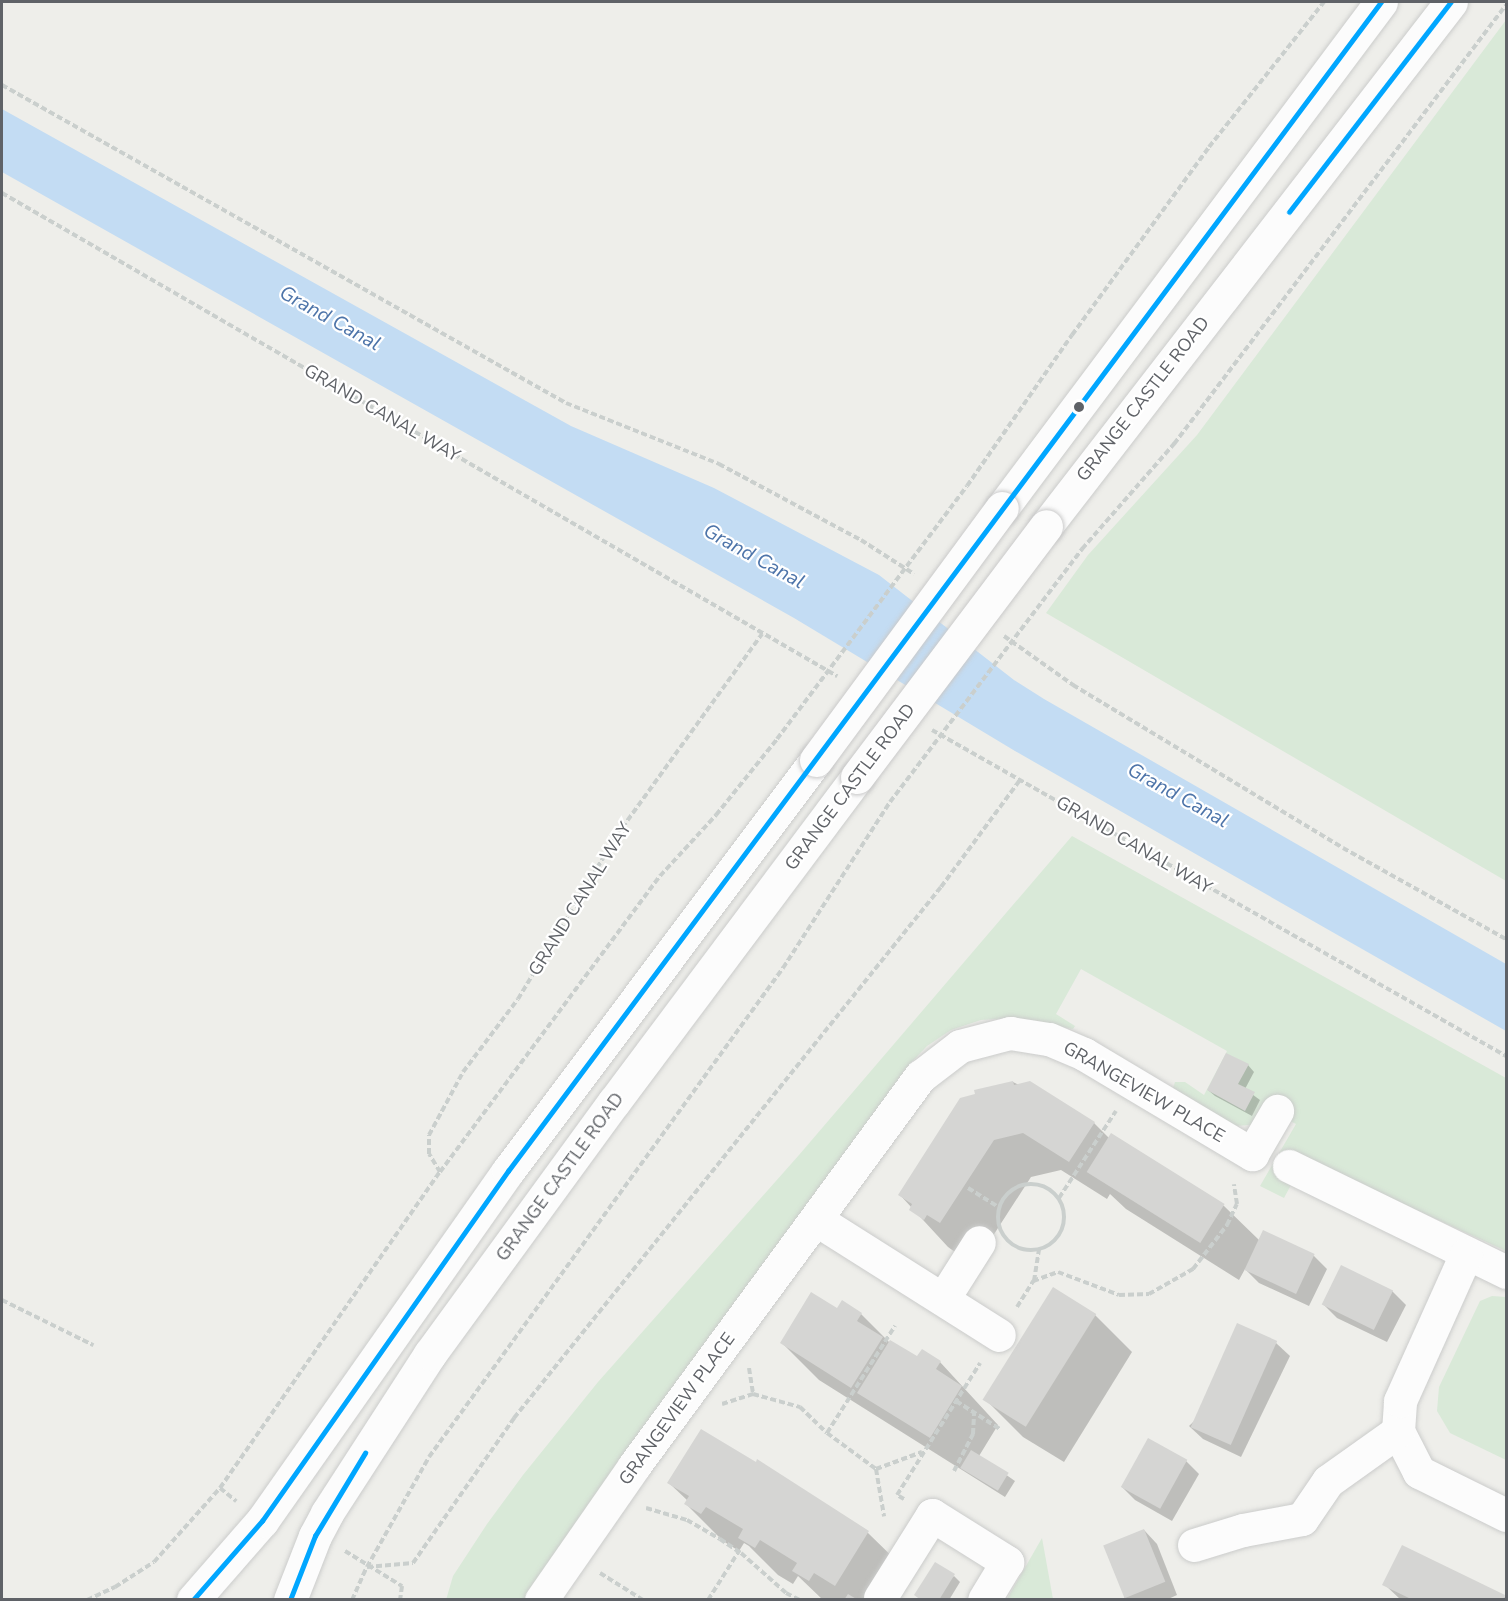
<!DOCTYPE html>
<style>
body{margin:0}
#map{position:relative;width:1508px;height:1601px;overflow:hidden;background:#eeeeea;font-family:"Nunito Sans",sans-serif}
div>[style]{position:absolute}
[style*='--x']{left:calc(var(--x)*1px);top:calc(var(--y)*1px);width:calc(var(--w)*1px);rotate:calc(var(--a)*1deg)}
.green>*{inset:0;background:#d9e9d8}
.water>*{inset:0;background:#c3dcf3}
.shadow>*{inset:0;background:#0003}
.building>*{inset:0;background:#d5d5d3;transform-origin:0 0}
.path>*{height:4px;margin-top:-2px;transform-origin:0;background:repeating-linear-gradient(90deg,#cacfcd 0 6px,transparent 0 9px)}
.path>.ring{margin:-2px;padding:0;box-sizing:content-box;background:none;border:4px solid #cacfcd;border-radius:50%}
.roads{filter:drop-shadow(0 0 2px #cbcccb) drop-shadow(0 0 2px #cbcccb)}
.street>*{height:33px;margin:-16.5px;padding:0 16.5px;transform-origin:16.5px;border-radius:16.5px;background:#fcfcfc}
.secondary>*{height:33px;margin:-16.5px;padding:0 16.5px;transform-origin:16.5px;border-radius:16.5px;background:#fcfcfc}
.path-bridge>*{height:4px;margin-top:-2px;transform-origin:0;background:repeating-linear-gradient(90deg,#cacfcd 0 6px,transparent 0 9px)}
.bridges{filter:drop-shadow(0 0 2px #cacaca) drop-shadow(0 0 2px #cacaca)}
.secondary-bridge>*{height:33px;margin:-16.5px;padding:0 16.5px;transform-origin:16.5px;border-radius:16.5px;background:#fcfcfc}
.bus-1>*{height:4.5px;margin:-2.25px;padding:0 2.25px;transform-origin:2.25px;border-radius:2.25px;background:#00a6ff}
.dots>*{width:16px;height:16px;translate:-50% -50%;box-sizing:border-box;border:3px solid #fff;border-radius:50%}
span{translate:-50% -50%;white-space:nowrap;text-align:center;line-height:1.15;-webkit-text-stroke:4.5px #fff;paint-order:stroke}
.street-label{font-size:18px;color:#5f6267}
.water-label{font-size:20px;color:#4d74a9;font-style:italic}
.frame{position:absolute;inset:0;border:3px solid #5f6267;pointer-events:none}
</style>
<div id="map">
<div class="green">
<div style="clip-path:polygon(1506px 20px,1506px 881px,1046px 613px,1088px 555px,1197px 435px)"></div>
<div style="clip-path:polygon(1072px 836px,1506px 1078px,1506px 1251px,1305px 1159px,1284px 1198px,1260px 1186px,1296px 1124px,1267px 1109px,1251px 1125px,1233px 1126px,1172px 1091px,1175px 1082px,1185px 1082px,1204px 1095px,1227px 1051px,1081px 969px,1056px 1014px,1075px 1026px,1073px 1029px,1012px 1018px,981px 1020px,951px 1030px,927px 1046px,906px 1068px,527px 1599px,446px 1600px,453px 1576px,487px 1524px,523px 1475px,598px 1382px,799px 1155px)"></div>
<div style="clip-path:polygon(1492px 1296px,1506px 1297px,1506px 1460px,1450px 1433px,1437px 1411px,1439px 1387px,1480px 1301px)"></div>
<div style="clip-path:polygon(1042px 1538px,1053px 1599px,1007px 1599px)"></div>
</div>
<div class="water">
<div style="clip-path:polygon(2px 109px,571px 426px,714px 488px,879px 575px,1014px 680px,1044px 699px,1506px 964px,1506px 1031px,1015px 751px,794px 618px,2px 172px)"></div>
</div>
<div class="shadow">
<div style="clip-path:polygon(1248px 1065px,1254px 1072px,1245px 1089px,1260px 1100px,1252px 1116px,1215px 1096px,1208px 1090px)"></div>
<div style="clip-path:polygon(1013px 1082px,1094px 1123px,1109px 1138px,1111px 1135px,1224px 1206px,1259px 1240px,1314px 1256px,1327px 1269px,1309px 1306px,1259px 1283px,1245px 1269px,1239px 1280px,1126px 1209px,1110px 1194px,1107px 1199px,1061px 1170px,1031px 1177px,978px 1259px,962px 1257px,948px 1247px,900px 1195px)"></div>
<div style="clip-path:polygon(1392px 1291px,1406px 1305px,1387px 1342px,1337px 1318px,1324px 1305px)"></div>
<div style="clip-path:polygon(842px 1302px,861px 1314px,890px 1343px,917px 1359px,940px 1362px,998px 1425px,979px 1456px,1015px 1481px,1005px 1497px,819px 1380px,782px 1343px,838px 1310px)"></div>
<div style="clip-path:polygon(1095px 1315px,1132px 1352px,1064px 1462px,1023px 1437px,985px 1399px)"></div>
<div style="clip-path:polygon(1276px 1343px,1290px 1356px,1241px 1457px,1203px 1439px,1189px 1426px)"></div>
<div style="clip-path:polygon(758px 1461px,868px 1533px,906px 1570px,887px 1600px,823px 1600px,798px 1576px,793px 1584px,778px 1575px,749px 1546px,744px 1543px,739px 1551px,723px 1541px,686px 1504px,688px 1501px,669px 1483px,756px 1464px)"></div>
<div style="clip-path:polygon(1186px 1461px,1199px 1474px,1172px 1521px,1135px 1500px,1122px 1487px)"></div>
<div style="clip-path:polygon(1144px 1530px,1157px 1544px,1177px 1595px,1166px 1600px,1127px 1600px,1124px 1597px)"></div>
<div style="clip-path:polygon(954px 1576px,960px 1582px,949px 1600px,921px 1600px)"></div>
<div style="clip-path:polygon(1384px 1584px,1504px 1596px,1506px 1600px,1401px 1600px)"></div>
</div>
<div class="building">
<div style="clip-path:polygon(1226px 1053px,1249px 1064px,1238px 1084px,1255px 1092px,1245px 1111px,1207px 1090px)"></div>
<div style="clip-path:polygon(1013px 1081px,1014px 1085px,1030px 1081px,1095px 1122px,1069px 1162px,1023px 1133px,994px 1140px,940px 1223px,927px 1215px,924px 1220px,909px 1210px,912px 1204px,898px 1195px,960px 1098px,975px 1094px,974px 1090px)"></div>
<div style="left:1111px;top:1133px;width:134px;height:46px;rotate:32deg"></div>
<div style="left:1263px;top:1230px;width:57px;height:44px;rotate:25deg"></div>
<div style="left:1341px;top:1265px;width:58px;height:44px;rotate:26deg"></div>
<div style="left:1053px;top:1287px;width:51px;height:133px;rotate:32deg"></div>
<div style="clip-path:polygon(811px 1292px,837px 1308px,842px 1300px,862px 1313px,857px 1321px,883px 1337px,851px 1388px,780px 1343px)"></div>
<div style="left:1237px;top:1323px;width:44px;height:114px;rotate:24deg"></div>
<div style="clip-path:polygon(890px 1340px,917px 1356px,922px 1349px,941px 1361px,936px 1369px,962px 1386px,930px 1438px,857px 1393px)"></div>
<div style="clip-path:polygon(701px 1429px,756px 1462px,757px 1459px,869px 1531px,835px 1586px,814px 1573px,809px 1581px,792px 1571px,797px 1563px,760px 1540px,755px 1548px,738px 1538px,743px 1529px,706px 1507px,701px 1514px,684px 1504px,689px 1496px,667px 1483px)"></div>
<div style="left:1148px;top:1438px;width:45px;height:56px;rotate:29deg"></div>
<div style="left:971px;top:1450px;width:44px;height:21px;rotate:31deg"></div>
<div style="left:1144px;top:1529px;width:57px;height:44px;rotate:68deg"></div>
<div style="clip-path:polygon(1402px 1545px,1505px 1595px,1503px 1600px,1413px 1600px,1382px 1585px)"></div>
<div style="clip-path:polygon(935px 1562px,955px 1574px,939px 1600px,921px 1600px,914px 1595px)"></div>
<div style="clip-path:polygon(848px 1594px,858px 1600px,844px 1600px)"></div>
</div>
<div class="path">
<div style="--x:2;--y:85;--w:647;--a:29.42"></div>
<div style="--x:566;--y:403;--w:165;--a:21.7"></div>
<div style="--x:719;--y:464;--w:161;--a:28.2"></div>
<div style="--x:861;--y:540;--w:63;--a:32.7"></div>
<div style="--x:2;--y:193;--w:965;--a:30.05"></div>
<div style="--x:967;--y:486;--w:184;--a:-55.2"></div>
<div style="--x:1072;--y:335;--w:233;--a:-53.9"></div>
<div style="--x:1209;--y:147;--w:185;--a:-51.6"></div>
<div style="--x:1082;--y:549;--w:140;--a:-48.8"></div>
<div style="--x:1174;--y:444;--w:550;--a:-52.9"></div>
<div style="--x:1004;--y:636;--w:85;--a:35.4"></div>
<div style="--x:1073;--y:685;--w:315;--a:31.1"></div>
<div style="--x:1343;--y:848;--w:187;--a:29.2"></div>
<div style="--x:932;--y:730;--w:660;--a:29.59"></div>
<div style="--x:440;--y:1172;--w:21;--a:-121"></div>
<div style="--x:429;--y:1154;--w:19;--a:-90"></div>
<div style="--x:429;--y:1135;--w:72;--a:-61.6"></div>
<div style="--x:463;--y:1072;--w:91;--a:-53"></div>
<div style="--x:518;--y:999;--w:192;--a:-58.9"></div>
<div style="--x:617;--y:835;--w:248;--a:-54.2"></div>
<div class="ring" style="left:998px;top:1184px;width:62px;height:62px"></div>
<div style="--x:968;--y:1188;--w:38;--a:32"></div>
<div style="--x:1059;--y:1198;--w:104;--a:-56.8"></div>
<div style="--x:1034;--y:1281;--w:32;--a:-81"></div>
<div style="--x:2;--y:1300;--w:102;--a:26.3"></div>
<div style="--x:1017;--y:1307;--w:31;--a:-58"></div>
<div style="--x:1033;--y:1281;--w:27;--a:-20"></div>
<div style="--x:1058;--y:1272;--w:65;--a:20.7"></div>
<div style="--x:1119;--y:1295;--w:30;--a:-2"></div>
<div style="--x:1149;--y:1294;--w:51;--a:-29.6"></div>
<div style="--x:1193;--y:1269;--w:56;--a:-52.3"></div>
<div style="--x:1227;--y:1225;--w:23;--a:-65"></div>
<div style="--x:1237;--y:1204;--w:20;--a:-99"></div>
<div style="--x:749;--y:1368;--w:26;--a:81"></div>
<div style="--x:956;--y:1401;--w:52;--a:32.5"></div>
<div style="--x:722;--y:1404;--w:33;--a:-18"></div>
<div style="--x:753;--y:1394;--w:49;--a:15.5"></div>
<div style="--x:800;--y:1407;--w:37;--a:44"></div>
<div style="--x:827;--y:1433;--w:61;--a:36.3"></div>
<div style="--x:876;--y:1469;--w:49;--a:-20.3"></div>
<div style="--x:827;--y:1433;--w:127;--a:-57.6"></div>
<div style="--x:876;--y:1469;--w:48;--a:80.3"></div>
<div style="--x:954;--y:1471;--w:42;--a:-62.8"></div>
<div style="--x:973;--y:1434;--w:22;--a:-87"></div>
<div style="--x:220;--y:1488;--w:21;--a:39"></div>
<div style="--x:904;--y:1499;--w:8;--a:-150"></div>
<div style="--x:897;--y:1495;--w:156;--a:-57.8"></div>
<div style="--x:646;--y:1508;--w:43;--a:16.3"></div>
<div style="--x:687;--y:1520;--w:38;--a:30"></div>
<div style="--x:720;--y:1539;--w:25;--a:34"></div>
<div style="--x:741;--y:1553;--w:60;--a:41.6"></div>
<div style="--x:786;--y:1593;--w:16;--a:27"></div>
<div style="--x:345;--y:1551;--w:67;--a:31.6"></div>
<div style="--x:402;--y:1586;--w:14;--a:98"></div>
<div style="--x:367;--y:1567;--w:46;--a:-5"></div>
<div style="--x:413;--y:1563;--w:177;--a:-55.1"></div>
<div style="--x:514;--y:1418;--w:681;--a:-51.2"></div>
<div style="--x:941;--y:887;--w:133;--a:-53.6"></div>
<div style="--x:600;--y:1573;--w:51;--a:32.1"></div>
<div style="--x:87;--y:1600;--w:31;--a:-25"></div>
<div style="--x:115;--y:1587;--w:46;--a:-32.7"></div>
<div style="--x:154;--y:1562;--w:99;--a:-48.3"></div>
<div style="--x:220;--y:1488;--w:385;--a:-55.2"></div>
<div style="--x:440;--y:1172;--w:369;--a:-53.4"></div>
<div style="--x:660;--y:876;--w:83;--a:-47.4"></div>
<div style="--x:716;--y:815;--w:97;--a:-51.2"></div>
<div style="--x:352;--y:1600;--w:36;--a:-66"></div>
<div style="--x:367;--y:1567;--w:126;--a:-60.6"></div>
<div style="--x:429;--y:1457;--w:604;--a:-54.1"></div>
<div style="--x:783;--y:968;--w:197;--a:-57.2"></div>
<div style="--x:708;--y:1600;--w:58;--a:-57.7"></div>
</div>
<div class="roads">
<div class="street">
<div style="--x:1289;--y:1166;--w:242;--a:26"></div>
<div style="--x:817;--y:1220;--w:215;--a:32.3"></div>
<div style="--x:943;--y:1299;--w:67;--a:-57.7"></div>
<div style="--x:1398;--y:1431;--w:46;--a:62.9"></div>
<div style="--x:1419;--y:1472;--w:97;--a:26.3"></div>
<div style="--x:1194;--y:1545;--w:51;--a:-17"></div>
<div style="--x:1243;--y:1530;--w:60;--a:-10.6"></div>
<div style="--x:1302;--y:1519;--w:46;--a:-55.6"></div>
<div style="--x:1328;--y:1481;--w:86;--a:-35.5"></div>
<div style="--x:1398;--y:1431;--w:30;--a:-86"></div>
<div style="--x:1400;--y:1401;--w:161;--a:-65.8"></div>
<div style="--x:880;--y:1598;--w:98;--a:-57.9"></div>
<div style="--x:932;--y:1515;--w:89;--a:32.1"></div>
<div style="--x:1007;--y:1562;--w:44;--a:121.2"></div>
<div style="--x:541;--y:1600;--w:163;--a:-55.2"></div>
<div style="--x:634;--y:1466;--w:484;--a:-53.7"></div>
<div style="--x:921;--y:1076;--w:49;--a:-37.6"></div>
<div style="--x:960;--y:1046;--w:52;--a:-14.6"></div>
<div style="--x:1010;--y:1033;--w:39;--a:9"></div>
<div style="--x:1049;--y:1039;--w:38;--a:23"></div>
<div style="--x:1084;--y:1054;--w:196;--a:30.8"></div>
<div style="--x:1252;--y:1154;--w:50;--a:-59.8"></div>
</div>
<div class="secondary">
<div style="--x:1002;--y:508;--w:632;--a:-53.17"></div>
<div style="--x:1046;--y:526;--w:662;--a:-52.3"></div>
<div style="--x:193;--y:1600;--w:105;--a:-48.9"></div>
<div style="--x:262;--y:1521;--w:428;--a:-54.9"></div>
<div style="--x:508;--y:1171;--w:514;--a:-53.15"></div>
<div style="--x:290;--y:1600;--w:69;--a:-68.7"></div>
<div style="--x:315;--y:1536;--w:26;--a:-62"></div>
<div style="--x:327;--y:1513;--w:189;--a:-57.1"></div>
<div style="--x:430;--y:1354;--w:312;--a:-53.9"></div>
<div style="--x:614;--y:1102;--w:406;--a:-53.2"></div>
</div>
</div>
<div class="path-bridge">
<div style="--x:777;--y:739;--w:316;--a:-53.1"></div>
<div style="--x:890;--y:802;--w:318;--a:-52.8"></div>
</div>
<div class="bridges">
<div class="secondary-bridge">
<div style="--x:816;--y:760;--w:313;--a:-53.6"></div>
<div style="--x:857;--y:777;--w:314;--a:-53"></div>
</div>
</div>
<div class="bus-1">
<div style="--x:1289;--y:212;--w:265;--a:-52.4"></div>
<div style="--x:193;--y:1600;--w:105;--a:-48.9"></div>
<div style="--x:262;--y:1521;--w:428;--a:-54.9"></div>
<div style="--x:508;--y:1171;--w:1459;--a:-53.25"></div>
<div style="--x:290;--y:1600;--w:69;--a:-68.7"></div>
<div style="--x:315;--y:1536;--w:97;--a:-58.9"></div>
</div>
<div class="dots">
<div style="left:1079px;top:407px;background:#5f6267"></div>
</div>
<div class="street-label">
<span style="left:1143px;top:399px;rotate:-52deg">GRANGE CASTLE ROAD</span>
<span style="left:382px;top:413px;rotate:30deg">GRAND CANAL WAY</span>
<span style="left:850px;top:787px;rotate:-53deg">GRANGE CASTLE ROAD</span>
<span style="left:1134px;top:845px;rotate:30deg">GRAND CANAL WAY</span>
<span style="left:580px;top:899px;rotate:-58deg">GRAND CANAL WAY</span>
<span style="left:1144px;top:1092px;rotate:30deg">GRANGEVIEW PLACE</span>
<span style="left:560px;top:1177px;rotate:-54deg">GRANGE CASTLE ROAD</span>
<span style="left:677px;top:1409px;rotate:-54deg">GRANGEVIEW PLACE</span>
</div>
<div class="water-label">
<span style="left:330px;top:318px;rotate:29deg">Grand Canal</span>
<span style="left:754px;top:556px;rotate:29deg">Grand Canal</span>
<span style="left:1178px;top:795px;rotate:29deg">Grand Canal</span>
</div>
<div class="frame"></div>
</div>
